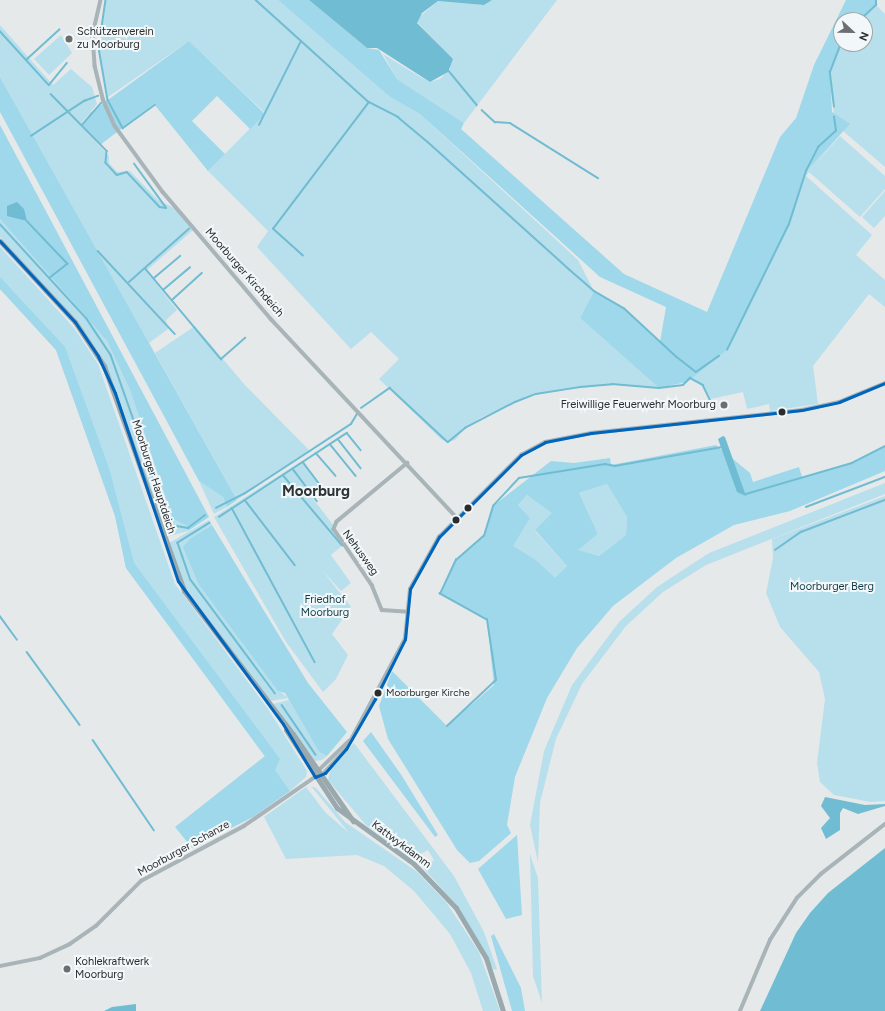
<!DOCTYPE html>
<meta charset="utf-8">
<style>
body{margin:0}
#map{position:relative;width:885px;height:1011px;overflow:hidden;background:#e6e9ea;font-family:Figtree,sans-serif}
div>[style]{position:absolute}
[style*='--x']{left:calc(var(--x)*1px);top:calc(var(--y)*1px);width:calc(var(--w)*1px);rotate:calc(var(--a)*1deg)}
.green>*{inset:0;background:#b8dfec}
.forest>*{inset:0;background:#9ed8ea}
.water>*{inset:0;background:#70bcd2}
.stream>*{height:1.5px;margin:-0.75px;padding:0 0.75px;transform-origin:0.75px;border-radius:0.75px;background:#70bcd2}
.street>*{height:3.5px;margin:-1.75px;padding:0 1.75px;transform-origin:1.75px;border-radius:1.75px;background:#a8b4b8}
.secondary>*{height:5px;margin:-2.5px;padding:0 2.5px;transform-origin:2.5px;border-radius:2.5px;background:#9aa9ae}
.bus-1>*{height:3px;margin:-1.5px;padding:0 1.5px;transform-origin:1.5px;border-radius:1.5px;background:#0065bd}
.dots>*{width:11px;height:11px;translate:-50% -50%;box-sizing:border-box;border:2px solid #f2f7f9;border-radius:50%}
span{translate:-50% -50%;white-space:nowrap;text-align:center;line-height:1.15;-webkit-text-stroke:4px #f2f7f9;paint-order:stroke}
.bus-label{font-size:10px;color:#2a2c2d}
.left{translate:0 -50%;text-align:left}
.poi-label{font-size:11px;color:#2a2c2d}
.right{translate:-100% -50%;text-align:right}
.street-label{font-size:11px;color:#2a2c2d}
.park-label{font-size:11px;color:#0f3e4b}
.district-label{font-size:15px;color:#2f3435;font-weight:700}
.north{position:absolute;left:833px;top:12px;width:40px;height:40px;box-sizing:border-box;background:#f2f7f9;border:1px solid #a2a6a7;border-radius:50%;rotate:112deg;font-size:11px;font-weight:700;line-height:16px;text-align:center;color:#2a2c2d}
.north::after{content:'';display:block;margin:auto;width:14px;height:18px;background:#6c6e6f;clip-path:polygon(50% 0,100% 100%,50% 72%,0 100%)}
</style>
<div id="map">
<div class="green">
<div style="clip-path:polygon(106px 0,278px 0,390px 97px,420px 114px,578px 260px,594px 291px,580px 318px,659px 388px,612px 384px,536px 394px,482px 417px,465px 428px,455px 440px,448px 442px,441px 439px,379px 379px,399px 359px,371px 332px,351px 349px,257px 247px,268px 231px,208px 171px,265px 113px,189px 41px,108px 97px,99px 48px)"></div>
<div style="clip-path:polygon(492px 0,557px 0,464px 123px,397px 79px,383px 54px,422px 78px,430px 82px,440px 79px,450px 69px,439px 45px,417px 22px,418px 18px,438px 1px,484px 5px)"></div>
<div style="clip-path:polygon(876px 5px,885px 14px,885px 167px,843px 131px,806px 176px,872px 235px,856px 255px,885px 280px,885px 307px,869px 294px,813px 366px,818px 404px,770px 411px,769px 404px,747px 409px,743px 392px,711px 399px,703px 385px,690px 378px,727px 350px,733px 341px,789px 224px,806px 171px,834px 117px,830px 72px,840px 46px,865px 44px,865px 20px,860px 20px)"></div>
<div style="clip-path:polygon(0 25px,53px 85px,71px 69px,92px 87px,97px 104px,80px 125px,109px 156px,109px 163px,117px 172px,130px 171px,158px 200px,174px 208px,193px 230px,146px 271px,177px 310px,166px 320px,168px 329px,149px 343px,0 77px)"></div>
<div style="clip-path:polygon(61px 35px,72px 53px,49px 75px,34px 59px)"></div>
<div style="clip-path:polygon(840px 136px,885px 176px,885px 189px,860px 217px,809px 172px)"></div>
<div style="clip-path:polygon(885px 191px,885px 216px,874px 228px,862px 217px)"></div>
<div style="clip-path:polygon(0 219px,107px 341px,130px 390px,173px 519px,187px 526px,188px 531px,166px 537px,105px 363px,78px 323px,0 237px)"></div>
<div style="clip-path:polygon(0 247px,74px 328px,98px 364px,175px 584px,268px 709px,307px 771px,306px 777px,290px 791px,126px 568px,115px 516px,56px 350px,0 289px)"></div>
<div style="clip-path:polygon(195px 326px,244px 384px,309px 450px,237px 500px,155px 353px)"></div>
<div style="clip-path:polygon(302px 461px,322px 487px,311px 496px,334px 526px,343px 545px,331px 555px,351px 583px,341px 591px,322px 570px,351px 607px,332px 634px,348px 655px,336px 679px,323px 692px,286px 642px,214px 517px)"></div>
<div style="clip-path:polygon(199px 481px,223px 497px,227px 507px,214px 514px)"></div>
<div style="clip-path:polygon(885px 483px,885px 494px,706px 565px,663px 592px,626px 626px,582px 684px,556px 739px,540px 803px,538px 862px,530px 825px,544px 751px,572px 685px,619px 622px,657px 587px,709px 553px)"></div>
<div style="clip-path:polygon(607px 484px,627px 517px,626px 535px,599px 556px,577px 550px,598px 534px,579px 493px)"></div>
<div style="clip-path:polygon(527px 495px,553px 513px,535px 531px,567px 566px,555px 579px,536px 560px,512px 546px,530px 518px,518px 505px)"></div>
<div style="clip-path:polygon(885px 496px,885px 801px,871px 802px,834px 795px,820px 782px,817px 763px,825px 699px,819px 672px,780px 627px,766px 593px,773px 558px,772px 539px)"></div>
<div style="clip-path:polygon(209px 520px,212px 525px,191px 538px,199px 585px,278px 690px,288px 698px,270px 701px,183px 586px,169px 543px)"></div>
<div style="clip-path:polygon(289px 700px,319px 752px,327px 756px,322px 760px,315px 761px,273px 704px)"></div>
<div style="clip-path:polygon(354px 743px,454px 876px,484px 932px,497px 969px,494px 970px,459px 908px,420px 864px,421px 860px,430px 863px,434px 860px,428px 850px,411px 859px,366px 825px,328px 780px,330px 771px)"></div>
<div style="clip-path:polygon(311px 786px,316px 788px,345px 822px,416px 871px,446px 902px,479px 952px,500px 1011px,483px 1011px,471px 973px,450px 934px,414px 891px,384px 866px,357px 855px,286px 859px,264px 817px,306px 787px,325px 812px,349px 833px)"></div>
<div style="clip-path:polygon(530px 854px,538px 878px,542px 1003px,533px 976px)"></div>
</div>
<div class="forest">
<div style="clip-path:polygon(278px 0,309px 0,367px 48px,379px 50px,397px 79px,464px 123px,461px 129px,624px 274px,707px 312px,780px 137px,796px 118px,814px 65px,846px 0,876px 0,876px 5px,860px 20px,841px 20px,841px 44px,830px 72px,832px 112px,850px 124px,806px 171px,789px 224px,733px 341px,727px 350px,687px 382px,659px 388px,580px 318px,594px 291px,624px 308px,660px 342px,666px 307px,600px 277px,420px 114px,390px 97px)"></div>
<div style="clip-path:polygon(189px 41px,265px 114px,250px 129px,217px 96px,192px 121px,225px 154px,208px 171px,154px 104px,100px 145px,82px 125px,90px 113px)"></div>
<div style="clip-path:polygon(0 77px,237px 500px,227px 507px,223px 497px,199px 481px,0 112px)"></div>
<div style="clip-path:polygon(0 125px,209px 517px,188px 531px,187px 526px,173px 519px,130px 390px,107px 341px,0 219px)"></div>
<div style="clip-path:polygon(0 277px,65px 347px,109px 468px,134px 563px,280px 759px,275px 770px,290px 791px,253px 817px,192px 848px,175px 827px,265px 756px,126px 568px,115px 516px,56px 350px,0 289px)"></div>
<div style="clip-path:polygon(evenodd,716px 445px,750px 473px,753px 482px,799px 467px,802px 477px,852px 463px,885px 446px,885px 471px,790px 511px,734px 525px,676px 558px,613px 606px,577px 648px,547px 698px,515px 777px,507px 825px,511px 833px,479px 861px,470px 863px,457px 850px,388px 739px,379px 706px,392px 671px,447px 726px,494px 685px,487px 620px,440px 594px,456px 560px,484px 536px,493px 506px,551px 461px,574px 463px,610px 458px,611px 465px,716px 445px,607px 484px,627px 517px,626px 535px,599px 556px,578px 550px,598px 534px,579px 493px,607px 484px,716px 445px,527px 495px,552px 513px,535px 530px,567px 566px,555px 578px,536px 560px,513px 546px,530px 518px,518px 505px,527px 495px)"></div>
<div style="clip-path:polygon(212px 525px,308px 683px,347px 732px,327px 756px,319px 752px,285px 693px,278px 691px,199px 585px,183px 547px,191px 538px)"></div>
<div style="clip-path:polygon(371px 732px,402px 776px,438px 835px,435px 837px,363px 741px)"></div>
<div style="clip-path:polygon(517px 835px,522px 915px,506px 919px,478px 869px)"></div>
<div style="clip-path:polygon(494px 934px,521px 988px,525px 1011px,512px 1011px,491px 936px)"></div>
</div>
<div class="water">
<div style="clip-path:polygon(309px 0,492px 0,484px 5px,438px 1px,422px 13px,417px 23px,453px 59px,448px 72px,430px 82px,377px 48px,367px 48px)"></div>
<div style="clip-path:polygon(17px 202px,24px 209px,27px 221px,7px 216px,7px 206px)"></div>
<div style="clip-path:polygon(723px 436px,725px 437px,746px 496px,737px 492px,718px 439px)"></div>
<div style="clip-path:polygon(825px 797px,865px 805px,885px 804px,885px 806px,858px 814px,843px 808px,840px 813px,840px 830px,826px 839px,821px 828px,830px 818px,821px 806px)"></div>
<div style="clip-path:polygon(885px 848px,885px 1011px,760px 1011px,796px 933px,810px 913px,828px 893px)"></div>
<div style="clip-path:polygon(136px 1004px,136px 1011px,104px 1011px,112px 1007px)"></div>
</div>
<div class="stream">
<div style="--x:106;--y:0;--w:49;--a:98.3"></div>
<div style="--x:99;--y:48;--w:53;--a:80.2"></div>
<div style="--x:108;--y:100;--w:32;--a:62"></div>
<div style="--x:123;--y:128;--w:39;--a:-36"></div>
<div style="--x:256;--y:0;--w:152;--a:42.1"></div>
<div style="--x:369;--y:102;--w:33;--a:27"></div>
<div style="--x:398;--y:117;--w:39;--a:40"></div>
<div style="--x:428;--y:142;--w:190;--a:42"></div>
<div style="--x:569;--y:269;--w:33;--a:41"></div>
<div style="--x:594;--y:291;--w:34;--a:30"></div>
<div style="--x:624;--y:308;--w:72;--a:42.8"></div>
<div style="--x:677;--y:357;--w:24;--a:38"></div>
<div style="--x:696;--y:372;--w:28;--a:-35"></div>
<div style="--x:860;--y:20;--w:22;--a:-43"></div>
<div style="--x:876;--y:5;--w:5;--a:-90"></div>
<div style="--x:0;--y:31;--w:73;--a:47.8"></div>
<div style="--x:49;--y:85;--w:28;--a:-51"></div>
<div style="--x:26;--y:60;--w:45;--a:-42.3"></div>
<div style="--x:449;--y:71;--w:44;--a:50.5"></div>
<div style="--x:51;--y:94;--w:80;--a:45.5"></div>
<div style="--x:107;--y:151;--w:12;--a:95"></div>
<div style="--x:106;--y:163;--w:16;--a:47"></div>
<div style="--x:117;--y:175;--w:10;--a:-17"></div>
<div style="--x:127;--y:172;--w:48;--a:46.7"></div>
<div style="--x:160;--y:207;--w:6;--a:9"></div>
<div style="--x:166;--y:208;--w:54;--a:-126"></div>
<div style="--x:834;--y:107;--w:35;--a:-97"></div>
<div style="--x:830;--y:72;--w:30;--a:-69"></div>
<div style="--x:482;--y:110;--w:18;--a:43"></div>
<div style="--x:495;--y:122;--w:15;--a:4"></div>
<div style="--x:510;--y:123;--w:104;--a:32"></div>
<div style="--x:82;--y:125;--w:29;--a:-49"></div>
<div style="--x:259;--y:125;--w:92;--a:-63.4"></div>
<div style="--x:31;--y:136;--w:64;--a:-33.4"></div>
<div style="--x:84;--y:101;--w:15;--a:-20"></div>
<div style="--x:27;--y:221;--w:59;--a:46.4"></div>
<div style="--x:68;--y:264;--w:23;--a:142"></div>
<div style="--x:0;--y:224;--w:129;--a:47.5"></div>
<div style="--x:87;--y:319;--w:43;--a:56.3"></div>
<div style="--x:111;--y:355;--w:180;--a:70.6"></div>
<div style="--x:171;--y:525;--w:17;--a:10"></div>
<div style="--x:188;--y:528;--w:21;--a:-37"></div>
<div style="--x:98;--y:251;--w:113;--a:47.1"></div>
<div style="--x:303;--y:256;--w:40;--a:-138"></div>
<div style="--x:273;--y:229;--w:159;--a:-52.9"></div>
<div style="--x:145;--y:268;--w:119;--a:50.1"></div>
<div style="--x:221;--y:359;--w:32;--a:-41"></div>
<div style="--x:154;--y:278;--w:34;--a:-40"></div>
<div style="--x:129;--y:282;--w:80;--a:-41.5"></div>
<div style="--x:163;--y:290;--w:35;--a:-40"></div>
<div style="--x:172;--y:300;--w:40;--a:-42"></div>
<div style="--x:727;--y:350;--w:140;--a:-63.8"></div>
<div style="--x:789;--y:224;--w:56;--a:-72.2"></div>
<div style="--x:806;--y:171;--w:27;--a:-63"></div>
<div style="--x:818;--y:147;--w:24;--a:-42"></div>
<div style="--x:836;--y:131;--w:14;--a:-98"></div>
<div style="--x:361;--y:408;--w:35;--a:-35"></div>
<div style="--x:390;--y:388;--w:79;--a:43"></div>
<div style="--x:448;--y:442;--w:22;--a:-39"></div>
<div style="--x:465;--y:428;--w:56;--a:-27.5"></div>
<div style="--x:515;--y:402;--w:22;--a:-21"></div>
<div style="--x:536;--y:394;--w:45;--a:-9"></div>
<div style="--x:580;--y:387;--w:32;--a:-5"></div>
<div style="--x:612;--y:384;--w:47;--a:4.9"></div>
<div style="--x:659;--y:388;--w:24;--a:-7"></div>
<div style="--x:683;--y:385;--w:10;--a:-45"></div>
<div style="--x:690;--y:378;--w:15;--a:28"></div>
<div style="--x:703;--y:385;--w:25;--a:64"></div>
<div style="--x:338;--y:439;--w:37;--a:52"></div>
<div style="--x:330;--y:444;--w:41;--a:50.9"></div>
<div style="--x:316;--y:453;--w:30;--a:49"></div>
<div style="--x:303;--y:462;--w:40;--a:53"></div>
<div style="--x:293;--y:469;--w:40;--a:53"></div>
<div style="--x:283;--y:475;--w:92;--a:49.9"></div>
<div style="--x:746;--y:494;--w:110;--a:-16.3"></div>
<div style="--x:852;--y:463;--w:37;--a:-27"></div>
<div style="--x:245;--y:500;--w:82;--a:52.4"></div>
<div style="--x:806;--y:507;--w:85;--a:-20.8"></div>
<div style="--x:216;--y:508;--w:31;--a:-27"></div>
<div style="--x:244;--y:494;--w:128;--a:-33.2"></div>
<div style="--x:351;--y:424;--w:12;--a:-59"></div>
<div style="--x:232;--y:508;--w:175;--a:61.7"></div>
<div style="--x:219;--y:517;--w:153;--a:-33.3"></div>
<div style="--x:347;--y:433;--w:22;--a:51"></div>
<div style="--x:210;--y:523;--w:38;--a:148"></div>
<div style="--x:178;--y:543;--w:39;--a:71"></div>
<div style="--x:191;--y:580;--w:141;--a:53.4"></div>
<div style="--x:775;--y:550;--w:32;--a:-35"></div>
<div style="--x:801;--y:532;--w:90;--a:-20.9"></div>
<div style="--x:0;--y:616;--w:29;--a:54"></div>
<div style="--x:27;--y:652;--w:90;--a:54"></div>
<div style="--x:282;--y:705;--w:60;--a:55.8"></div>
<div style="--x:447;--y:726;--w:67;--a:-43.2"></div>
<div style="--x:496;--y:680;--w:61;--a:-98.5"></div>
<div style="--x:487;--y:620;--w:54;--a:-151"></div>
<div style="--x:440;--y:594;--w:38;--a:-65"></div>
<div style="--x:456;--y:560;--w:37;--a:-41"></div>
<div style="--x:484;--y:536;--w:31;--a:-73"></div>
<div style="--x:493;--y:506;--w:38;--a:-47"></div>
<div style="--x:519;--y:478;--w:87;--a:-9.2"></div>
<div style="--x:605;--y:464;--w:10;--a:11"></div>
<div style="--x:615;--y:466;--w:110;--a:-10"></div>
<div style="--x:93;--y:740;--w:109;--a:55.9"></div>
</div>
<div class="street">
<div style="--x:101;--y:0;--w:37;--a:103"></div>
<div style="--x:93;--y:36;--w:30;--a:86"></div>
<div style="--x:95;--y:66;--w:34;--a:76"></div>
<div style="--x:103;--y:99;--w:30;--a:66"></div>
<div style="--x:115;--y:126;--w:82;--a:54"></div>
<div style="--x:163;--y:192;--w:167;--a:49.6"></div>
<div style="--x:271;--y:319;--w:274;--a:46.9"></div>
<div style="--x:408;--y:463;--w:92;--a:140.3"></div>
<div style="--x:337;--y:522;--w:8;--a:113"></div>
<div style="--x:334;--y:529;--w:68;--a:55.8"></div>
<div style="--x:372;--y:585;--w:27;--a:68"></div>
<div style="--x:382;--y:610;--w:26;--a:4"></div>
<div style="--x:318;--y:771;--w:43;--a:-44.1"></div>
<div style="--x:321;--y:776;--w:37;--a:-47"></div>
<div style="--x:346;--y:749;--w:125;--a:-61.8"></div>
<div style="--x:405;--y:639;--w:50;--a:-84.3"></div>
<div style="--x:410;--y:589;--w:60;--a:-60.9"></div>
<div style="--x:439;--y:537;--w:116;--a:-45"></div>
<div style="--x:521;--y:455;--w:27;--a:-28"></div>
<div style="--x:545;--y:442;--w:47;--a:-11.1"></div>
<div style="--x:591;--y:433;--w:212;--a:-6.2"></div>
<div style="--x:802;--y:410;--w:38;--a:-12"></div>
<div style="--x:839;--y:402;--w:50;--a:-22.4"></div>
<div style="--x:0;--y:966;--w:41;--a:-11.3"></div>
<div style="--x:40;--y:958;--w:33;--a:-25"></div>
<div style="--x:70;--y:944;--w:32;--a:-35"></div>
<div style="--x:96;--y:926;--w:64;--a:-45"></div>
<div style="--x:141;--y:881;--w:117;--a:-28.1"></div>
<div style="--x:244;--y:826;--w:86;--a:-34.6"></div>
<div style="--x:740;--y:1011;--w:77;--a:-67.1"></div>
<div style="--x:770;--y:940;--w:50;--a:-57.3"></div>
<div style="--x:797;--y:898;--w:34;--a:-45"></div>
<div style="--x:821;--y:874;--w:81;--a:-38"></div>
</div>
<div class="secondary">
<div style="--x:0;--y:241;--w:110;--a:47.2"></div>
<div style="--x:75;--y:322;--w:53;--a:56.6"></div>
<div style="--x:104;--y:366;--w:239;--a:70.4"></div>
<div style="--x:184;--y:591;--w:180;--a:52.7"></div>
<div style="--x:293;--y:734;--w:106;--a:55.4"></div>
<div style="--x:286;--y:730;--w:93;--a:56.8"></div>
<div style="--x:337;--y:808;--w:95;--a:36"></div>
<div style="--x:414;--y:864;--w:61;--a:46.3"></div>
<div style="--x:456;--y:908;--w:58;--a:59"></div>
<div style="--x:486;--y:958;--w:56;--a:72.2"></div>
</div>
<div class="bus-1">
<div style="--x:0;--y:241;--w:110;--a:47.2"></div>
<div style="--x:75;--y:322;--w:41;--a:55.9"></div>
<div style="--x:98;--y:356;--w:41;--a:65.3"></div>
<div style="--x:115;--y:393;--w:198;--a:71.5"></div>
<div style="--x:178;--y:581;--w:177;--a:53.7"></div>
<div style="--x:283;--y:724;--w:62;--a:58.9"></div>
<div style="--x:315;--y:777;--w:11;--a:-22"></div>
<div style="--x:325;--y:773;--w:32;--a:-49"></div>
<div style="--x:346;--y:749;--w:58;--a:-59.9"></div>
<div style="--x:375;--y:699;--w:67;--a:-63.4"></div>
<div style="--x:405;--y:639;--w:50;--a:-84.3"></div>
<div style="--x:410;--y:589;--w:60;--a:-60.9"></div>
<div style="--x:439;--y:537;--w:116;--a:-45"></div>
<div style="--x:521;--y:455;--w:27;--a:-28"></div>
<div style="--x:545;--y:442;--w:47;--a:-11.1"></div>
<div style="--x:591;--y:433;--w:212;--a:-6.2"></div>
<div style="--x:802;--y:410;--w:38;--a:-12"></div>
<div style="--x:839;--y:402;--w:50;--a:-22.4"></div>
</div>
<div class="dots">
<div style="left:69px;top:39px;background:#6c6e6f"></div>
<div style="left:724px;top:405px;background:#6c6e6f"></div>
<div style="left:782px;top:412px;background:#2a2c2d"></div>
<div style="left:468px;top:508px;background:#2a2c2d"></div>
<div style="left:456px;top:520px;background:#2a2c2d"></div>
<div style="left:378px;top:693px;background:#2a2c2d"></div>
<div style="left:67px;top:969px;background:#6c6e6f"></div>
</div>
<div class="bus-label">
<span class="left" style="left:386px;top:693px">Moorburger Kirche</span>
</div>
<div class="poi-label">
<span class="left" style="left:77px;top:39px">Schützenverein<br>zu Moorburg</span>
<span class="right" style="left:716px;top:405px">Freiwillige Feuerwehr Moorburg</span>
<span class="left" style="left:75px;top:969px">Kohlekraftwerk<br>Moorburg</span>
</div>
<div class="street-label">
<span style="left:244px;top:273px;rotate:49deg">Moorburger Kirchdeich</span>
<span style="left:153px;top:477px;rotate:72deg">Moorburger Hauptdeich</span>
<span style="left:360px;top:553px;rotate:54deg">Nehusweg</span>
<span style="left:401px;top:845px;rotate:37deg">Kattwykdamm</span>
<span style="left:184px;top:849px;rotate:-29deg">Moorburger Schanze</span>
</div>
<div class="park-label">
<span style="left:832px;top:587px">Moorburger Berg</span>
<span style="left:325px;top:607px">Friedhof<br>Moorburg</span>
</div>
<div class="district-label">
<span style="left:316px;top:492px">Moorburg</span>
</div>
<div class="north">N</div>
</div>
